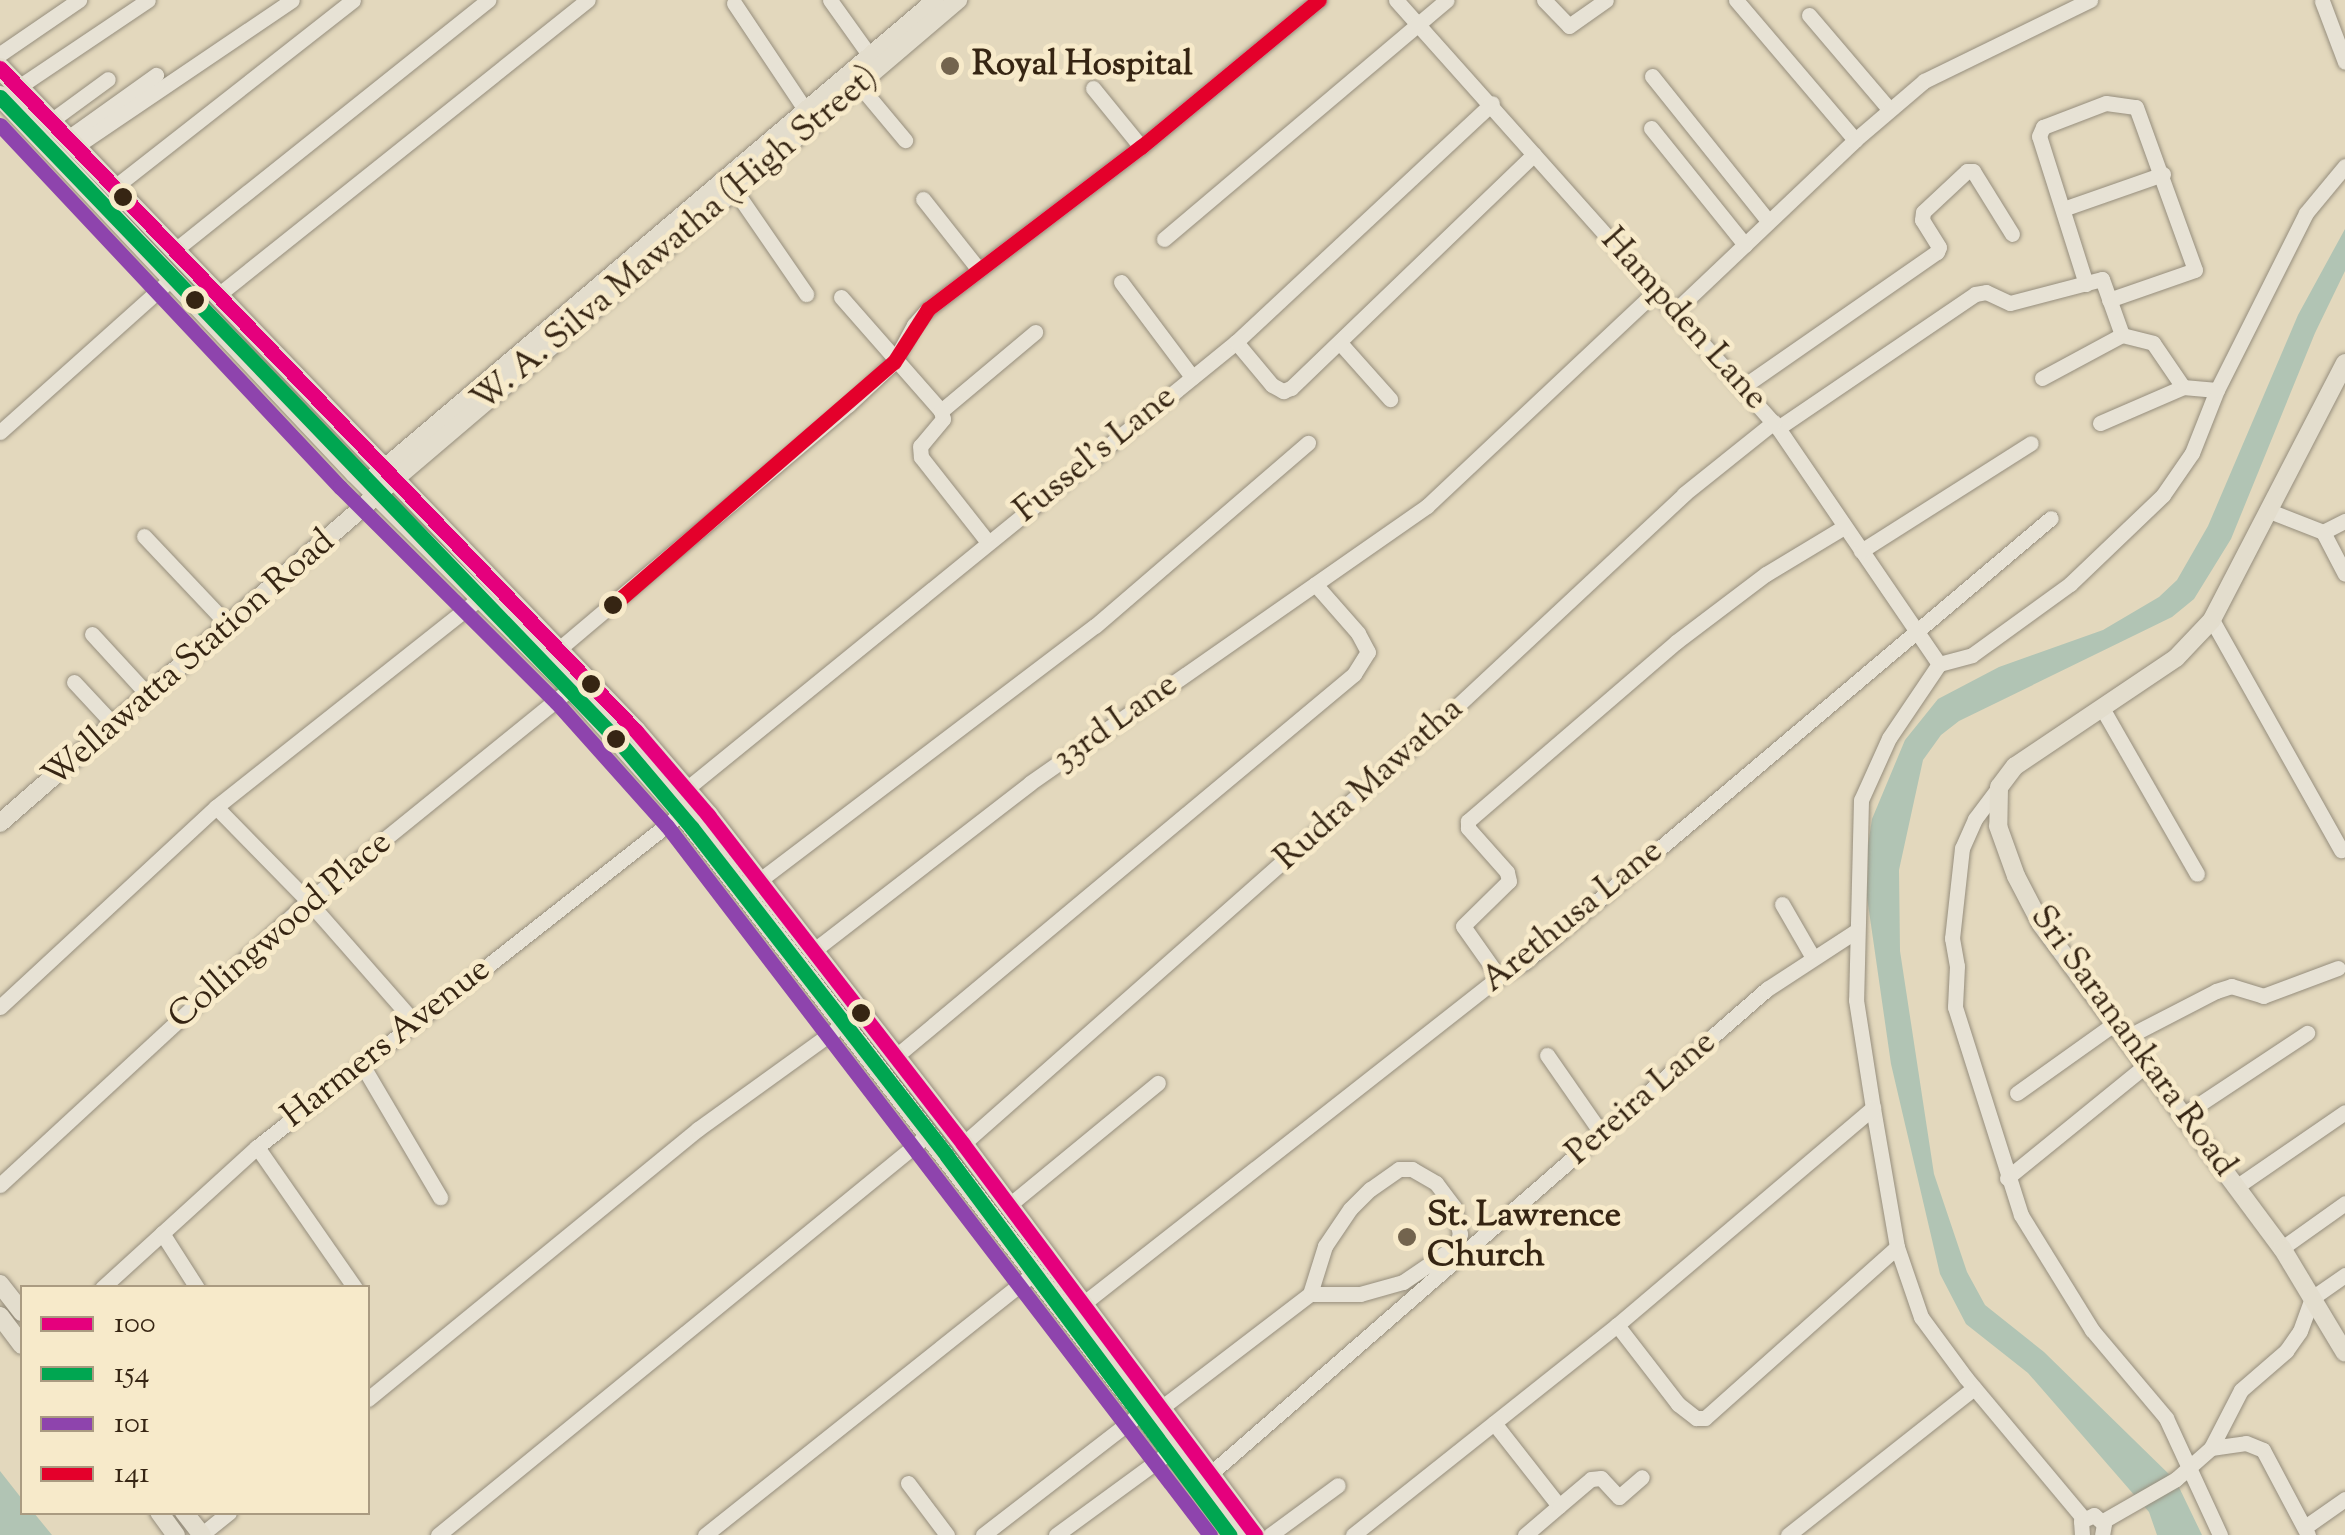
<!DOCTYPE html>
<style>
body{margin:0}
#map{position:relative;width:2345px;height:1535px;overflow:hidden;background:#e3d8bd;font-family:"Sorts Mill Goudy",serif}
div>[style]{position:absolute}
[style*='--x']{left:calc(var(--x)*1px);top:calc(var(--y)*1px);width:calc(var(--w)*1px);rotate:calc(var(--a)*1deg)}
.water>*{inset:0;background:#b1c4b4}
.roads{filter:drop-shadow(0 0 2px #968e7d) drop-shadow(0 0 2px #968e7d)}
.minor>*{height:15px;margin:-7.5px;padding:0 7.5px;transform-origin:7.5px;border-radius:7.5px;background:#e7e2d5}
.major>*{height:18px;margin:-9px;padding:0 9px;transform-origin:9px;border-radius:9px;background:#e3ddcd}
.highway>*{height:20px;margin:-10px;padding:0 10px;transform-origin:10px;border-radius:10px;background:#e3ddcd}
.bus-1>*{height:15px;margin:-7.5px;padding:0 7.5px;transform-origin:7.5px;border-radius:7.5px;background:#e5007d}
.bus-2>*{height:15px;margin:-7.5px;padding:0 7.5px;transform-origin:7.5px;border-radius:7.5px;background:#00a651}
.bus-3>*{height:15px;margin:-7.5px;padding:0 7.5px;transform-origin:7.5px;border-radius:7.5px;background:#8e44ad}
.bus-4>*{height:15px;margin:-7.5px;padding:0 7.5px;transform-origin:7.5px;border-radius:7.5px;background:#e4002b}
.dots>*{width:28px;height:28px;translate:-50% -50%;box-sizing:border-box;border:5px solid #f7eaca;border-radius:50%}
span{translate:-50% -50%;white-space:nowrap;text-align:center;line-height:1.15;-webkit-text-stroke:10px #f7eaca;paint-order:stroke}
.poi-label{font-size:35px;color:#362513;font-weight:700}
.left{translate:0 -50%;text-align:left}
.street-label{font-size:35px;color:#362513}
.legend{position:absolute;left:20px;top:1285px;width:350px;height:230px;box-sizing:border-box;background:#f7eaca;border:2px solid #aa9b81;margin:0;padding:12px 18px;list-style:none;font-size:30px;color:#362513}
.legend li{display:flex;align-items:center;gap:20px;height:50px}
.legend b{width:50px;border:2px solid #aa9b81}
</style>
<div id="map">
<div class="water">
<div style="clip-path:polygon(2345px 229px,2345px 271px,2315px 333px,2231px 539px,2194px 599px,2172px 617px,1959px 721px,1941px 735px,1923px 760px,1899px 870px,1900px 951px,1934px 1174px,1967px 1272px,1985px 1305px,2044px 1352px,2176px 1481px,2202px 1535px,2157px 1535px,2149px 1512px,2028px 1373px,1966px 1324px,1940px 1274px,1891px 1064px,1867px 897px,1868px 845px,1872px 819px,1905px 740px,1938px 699px,1999px 667px,2103px 630px,2159px 597px,2177px 580px,2208px 526px,2298px 315px)"></div>
<div style="clip-path:polygon(0 1471px,22px 1499px,22px 1512px,34px 1513px,52px 1535px,0 1535px)"></div>
</div>
<div class="roads">
<div class="minor">
<div style="--x:830;--y:0;--w:81;--a:54.5"></div>
<div style="--x:1396;--y:0;--w:574;--a:48.25"></div>
<div style="--x:1778;--y:428;--w:286;--a:55.7"></div>
<div style="--x:1544;--y:0;--w:36;--a:46"></div>
<div style="--x:1569;--y:26;--w:45;--a:-35.1"></div>
<div style="--x:1736;--y:0;--w:184;--a:49.6"></div>
<div style="--x:2322;--y:1;--w:65;--a:69.3"></div>
<div style="--x:734;--y:3;--w:130;--a:56.3"></div>
<div style="--x:1809;--y:15;--w:123;--a:49.6"></div>
<div style="--x:0;--y:54;--w:96;--a:-34.4"></div>
<div style="--x:1652;--y:76;--w:186;--a:51.3"></div>
<div style="--x:859;--y:85;--w:72;--a:50.1"></div>
<div style="--x:20;--y:86;--w:154;--a:-33.9"></div>
<div style="--x:1093;--y:88;--w:76;--a:50.9"></div>
<div style="--x:52;--y:120;--w:69;--a:-36.2"></div>
<div style="--x:1651;--y:128;--w:150;--a:51.2"></div>
<div style="--x:69;--y:137;--w:107;--a:-35.5"></div>
<div style="--x:78;--y:145;--w:258;--a:-34.1"></div>
<div style="--x:116;--y:186;--w:301;--a:-38.1"></div>
<div style="--x:736;--y:192;--w:124;--a:55.5"></div>
<div style="--x:923;--y:199;--w:90;--a:51.7"></div>
<div style="--x:2063;--y:209;--w:106;--a:-19.3"></div>
<div style="--x:1164;--y:239;--w:370;--a:-40.2"></div>
<div style="--x:175;--y:250;--w:401;--a:-38.6"></div>
<div style="--x:1121;--y:282;--w:119;--a:53.2"></div>
<div style="--x:2086;--y:284;--w:155;--a:-107.6"></div>
<div style="--x:2039;--y:136;--w:10;--a:-66"></div>
<div style="--x:2043;--y:127;--w:67;--a:-20.9"></div>
<div style="--x:2106;--y:103;--w:30;--a:8"></div>
<div style="--x:2136;--y:107;--w:173;--a:70.1"></div>
<div style="--x:2195;--y:270;--w:91;--a:160.8"></div>
<div style="--x:218;--y:295;--w:473;--a:-38.6"></div>
<div style="--x:841;--y:297;--w:152;--a:48.7"></div>
<div style="--x:941;--y:411;--w:8;--a:76"></div>
<div style="--x:943;--y:419;--w:35;--a:130"></div>
<div style="--x:920;--y:446;--w:11;--a:85"></div>
<div style="--x:921;--y:457;--w:108;--a:51.8"></div>
<div style="--x:1676;--y:310;--w:247;--a:-43.5"></div>
<div style="--x:1855;--y:140;--w:91;--a:-40.5"></div>
<div style="--x:1924;--y:81;--w:185;--a:-26"></div>
<div style="--x:1236;--y:342;--w:56;--a:50.1"></div>
<div style="--x:1272;--y:385;--w:13;--a:29"></div>
<div style="--x:1283;--y:391;--w:9;--a:-21"></div>
<div style="--x:1291;--y:388;--w:337;--a:-43.9"></div>
<div style="--x:1341;--y:344;--w:74;--a:48.3"></div>
<div style="--x:2042;--y:378;--w:91;--a:-28.3"></div>
<div style="--x:1744;--y:386;--w:235;--a:-34.8"></div>
<div style="--x:1937;--y:252;--w:5;--a:-68"></div>
<div style="--x:1939;--y:247;--w:32;--a:-122"></div>
<div style="--x:1922;--y:220;--w:8;--a:-83"></div>
<div style="--x:1923;--y:212;--w:60;--a:-43"></div>
<div style="--x:1967;--y:171;--w:6;--a:0"></div>
<div style="--x:1973;--y:171;--w:74;--a:58.2"></div>
<div style="--x:941;--y:411;--w:123;--a:-40"></div>
<div style="--x:2100;--y:423;--w:90;--a:-23.4"></div>
<div style="--x:1778;--y:428;--w:238;--a:-34.2"></div>
<div style="--x:1975;--y:294;--w:11;--a:-10"></div>
<div style="--x:1986;--y:292;--w:26;--a:25"></div>
<div style="--x:2010;--y:303;--w:95;--a:-14.6"></div>
<div style="--x:2102;--y:279;--w:59;--a:70.3"></div>
<div style="--x:2122;--y:335;--w:32;--a:14"></div>
<div style="--x:2153;--y:343;--w:53;--a:55.7"></div>
<div style="--x:2183;--y:387;--w:34;--a:5"></div>
<div style="--x:0;--y:432;--w:231;--a:-41.8"></div>
<div style="--x:2272;--y:512;--w:55;--a:21.4"></div>
<div style="--x:2323;--y:532;--w:47;--a:62.4"></div>
<div style="--x:2323;--y:532;--w:25;--a:-27"></div>
<div style="--x:144;--y:536;--w:124;--a:46.6"></div>
<div style="--x:1861;--y:551;--w:201;--a:-32.4"></div>
<div style="--x:2212;--y:620;--w:264;--a:60.7"></div>
<div style="--x:92;--y:634;--w:83;--a:47.4"></div>
<div style="--x:559;--y:649;--w:378;--a:-40.2"></div>
<div style="--x:848;--y:405;--w:63;--a:-43.1"></div>
<div style="--x:894;--y:362;--w:42;--a:-61.6"></div>
<div style="--x:914;--y:325;--w:21;--a:-49"></div>
<div style="--x:928;--y:309;--w:268;--a:-37.3"></div>
<div style="--x:1141;--y:147;--w:231;--a:-39.6"></div>
<div style="--x:1939;--y:664;--w:89;--a:124"></div>
<div style="--x:1889;--y:738;--w:68;--a:114.3"></div>
<div style="--x:1861;--y:800;--w:200;--a:91.4"></div>
<div style="--x:1856;--y:1000;--w:109;--a:81.1"></div>
<div style="--x:1873;--y:1108;--w:141;--a:80.2"></div>
<div style="--x:1897;--y:1247;--w:74;--a:71.1"></div>
<div style="--x:1921;--y:1317;--w:76;--a:53.6"></div>
<div style="--x:1966;--y:1378;--w:182;--a:50.1"></div>
<div style="--x:1939;--y:664;--w:34;--a:-15"></div>
<div style="--x:1972;--y:655;--w:121;--a:-35.9"></div>
<div style="--x:2070;--y:584;--w:129;--a:-43.7"></div>
<div style="--x:2163;--y:495;--w:51;--a:-55.4"></div>
<div style="--x:2192;--y:453;--w:68;--a:-68.4"></div>
<div style="--x:2217;--y:390;--w:198;--a:-63.3"></div>
<div style="--x:2306;--y:213;--w:61;--a:-50.3"></div>
<div style="--x:74;--y:682;--w:59;--a:47.1"></div>
<div style="--x:2102;--y:708;--w:191;--a:60.2"></div>
<div style="--x:1999;--y:787;--w:40;--a:127"></div>
<div style="--x:1975;--y:819;--w:32;--a:114"></div>
<div style="--x:1962;--y:848;--w:91;--a:96.3"></div>
<div style="--x:1952;--y:938;--w:28;--a:80"></div>
<div style="--x:1957;--y:966;--w:41;--a:92.8"></div>
<div style="--x:1955;--y:1007;--w:218;--a:72.4"></div>
<div style="--x:2021;--y:1215;--w:135;--a:58.3"></div>
<div style="--x:2092;--y:1330;--w:115;--a:49.9"></div>
<div style="--x:2166;--y:1418;--w:129;--a:65.2"></div>
<div style="--x:685;--y:790;--w:710;--a:-39.11"></div>
<div style="--x:1236;--y:342;--w:350;--a:-43"></div>
<div style="--x:216;--y:807;--w:132;--a:45.6"></div>
<div style="--x:308;--y:901;--w:162;--a:48.7"></div>
<div style="--x:752;--y:886;--w:430;--a:-37.2"></div>
<div style="--x:1095;--y:626;--w:281;--a:-40.7"></div>
<div style="--x:1782;--y:904;--w:60;--a:60"></div>
<div style="--x:813;--y:951;--w:274;--a:-37.7"></div>
<div style="--x:1030;--y:783;--w:484;--a:-34.9"></div>
<div style="--x:1427;--y:506;--w:316;--a:-43.2"></div>
<div style="--x:1499;--y:977;--w:62;--a:-125.2"></div>
<div style="--x:1463;--y:926;--w:64;--a:-44.4"></div>
<div style="--x:1509;--y:881;--w:9;--a:-103"></div>
<div style="--x:1507;--y:872;--w:59;--a:-131.6"></div>
<div style="--x:1468;--y:828;--w:7;--a:-90"></div>
<div style="--x:1468;--y:821;--w:274;--a:-40.7"></div>
<div style="--x:1676;--y:642;--w:113;--a:-37.1"></div>
<div style="--x:1766;--y:574;--w:91;--a:-31.1"></div>
<div style="--x:0;--y:1007;--w:294;--a:-42.8"></div>
<div style="--x:216;--y:807;--w:335;--a:-38.4"></div>
<div style="--x:2127;--y:1037;--w:100;--a:-27.3"></div>
<div style="--x:2216;--y:991;--w:16;--a:-18"></div>
<div style="--x:2231;--y:986;--w:34;--a:17"></div>
<div style="--x:2263;--y:996;--w:80;--a:-20.5"></div>
<div style="--x:1547;--y:1055;--w:96;--a:55.2"></div>
<div style="--x:895;--y:1057;--w:598;--a:-39.84"></div>
<div style="--x:1354;--y:674;--w:26;--a:-58"></div>
<div style="--x:1368;--y:652;--w:21;--a:-118"></div>
<div style="--x:1358;--y:633;--w:65;--a:-131.3"></div>
<div style="--x:361;--y:1063;--w:156;--a:59.5"></div>
<div style="--x:2017;--y:1093;--w:120;--a:-35.5"></div>
<div style="--x:2183;--y:1115;--w:149;--a:-33.5"></div>
<div style="--x:963;--y:1144;--w:618;--a:-41.46"></div>
<div style="--x:1426;--y:735;--w:353;--a:-43"></div>
<div style="--x:1684;--y:494;--w:115;--a:-38.7"></div>
<div style="--x:257;--y:1147;--w:172;--a:55.2"></div>
<div style="--x:2007;--y:1178;--w:179;--a:-39.1"></div>
<div style="--x:0;--y:1185;--w:419;--a:-42.7"></div>
<div style="--x:308;--y:901;--w:338;--a:-39"></div>
<div style="--x:2236;--y:1187;--w:132;--a:-34.5"></div>
<div style="--x:1008;--y:1206;--w:194;--a:-39.4"></div>
<div style="--x:162;--y:1233;--w:65;--a:57.5"></div>
<div style="--x:2282;--y:1248;--w:77;--a:-35.5"></div>
<div style="--x:102;--y:1288;--w:210;--a:-42.3"></div>
<div style="--x:257;--y:1147;--w:541;--a:-38.16"></div>
<div style="--x:1084;--y:1303;--w:528;--a:-38.15"></div>
<div style="--x:1499;--y:977;--w:30;--a:-30"></div>
<div style="--x:1525;--y:962;--w:688;--a:-40.17"></div>
<div style="--x:1617;--y:1325;--w:100;--a:52.3"></div>
<div style="--x:1678;--y:1404;--w:23;--a:38"></div>
<div style="--x:1696;--y:1418;--w:9;--a:0"></div>
<div style="--x:1705;--y:1418;--w:257;--a:-41.7"></div>
<div style="--x:368;--y:1399;--w:426;--a:-39.3"></div>
<div style="--x:698;--y:1129;--w:181;--a:-35.8"></div>
<div style="--x:1161;--y:1408;--w:188;--a:-37.4"></div>
<div style="--x:1310;--y:1294;--w:50;--a:0"></div>
<div style="--x:1360;--y:1294;--w:45;--a:-15.6"></div>
<div style="--x:1403;--y:1282;--w:64;--a:-34.2"></div>
<div style="--x:1456;--y:1246;--w:13;--a:-72"></div>
<div style="--x:1460;--y:1234;--w:28;--a:-103"></div>
<div style="--x:1454;--y:1207;--w:30;--a:-127"></div>
<div style="--x:1436;--y:1183;--w:28;--a:-150"></div>
<div style="--x:1412;--y:1169;--w:13;--a:180"></div>
<div style="--x:1399;--y:1169;--w:35;--a:145"></div>
<div style="--x:1370;--y:1189;--w:28;--a:135"></div>
<div style="--x:1350;--y:1209;--w:45;--a:124"></div>
<div style="--x:1325;--y:1246;--w:50;--a:107.4"></div>
<div style="--x:1494;--y:1423;--w:105;--a:51.9"></div>
<div style="--x:1559;--y:1506;--w:45;--a:139.5"></div>
<div style="--x:2211;--y:1448;--w:35;--a:-8"></div>
<div style="--x:2246;--y:1443;--w:18;--a:22"></div>
<div style="--x:2263;--y:1450;--w:96;--a:62.1"></div>
<div style="--x:1210;--y:1474;--w:739;--a:-41.05"></div>
<div style="--x:1767;--y:989;--w:106;--a:-33.1"></div>
<div style="--x:908;--y:1483;--w:65;--a:53.1"></div>
<div style="--x:1559;--y:1506;--w:42;--a:-40.2"></div>
<div style="--x:1591;--y:1479;--w:10;--a:-6"></div>
<div style="--x:1601;--y:1478;--w:26;--a:47"></div>
<div style="--x:1619;--y:1497;--w:30;--a:-41"></div>
<div style="--x:2103;--y:1521;--w:84;--a:-29.9"></div>
<div style="--x:2176;--y:1479;--w:47;--a:-41.5"></div>
<div style="--x:2211;--y:1448;--w:65;--a:-62.7"></div>
<div style="--x:2241;--y:1390;--w:60;--a:-40.9"></div>
<div style="--x:2286;--y:1351;--w:24;--a:-55"></div>
<div style="--x:2300;--y:1331;--w:35;--a:-70"></div>
<div style="--x:2312;--y:1298;--w:40;--a:-34.9"></div>
<div style="--x:2305;--y:1527;--w:49;--a:-35"></div>
<div style="--x:201;--y:1535;--w:36;--a:-39"></div>
<div style="--x:438;--y:1535;--w:635;--a:-39.25"></div>
<div style="--x:705;--y:1535;--w:423;--a:-38.5"></div>
<div style="--x:983;--y:1535;--w:201;--a:-37.7"></div>
<div style="--x:1056;--y:1535;--w:144;--a:-36.2"></div>
<div style="--x:1270;--y:1535;--w:84;--a:-36.3"></div>
<div style="--x:1353;--y:1535;--w:337;--a:-38.5"></div>
<div style="--x:1617;--y:1325;--w:336;--a:-40.3"></div>
<div style="--x:1788;--y:1535;--w:237;--a:-38.3"></div>
<div style="--x:2082;--y:1535;--w:14;--a:-94"></div>
<div style="--x:2081;--y:1521;--w:14;--a:-25"></div>
<div style="--x:2094;--y:1515;--w:13;--a:42"></div>
<div style="--x:2104;--y:1524;--w:11;--a:100"></div>
</div>
<div class="major">
<div style="--x:2345;--y:363;--w:289;--a:117.4"></div>
<div style="--x:2212;--y:620;--w:52;--a:133.5"></div>
<div style="--x:2176;--y:658;--w:194;--a:146.1"></div>
<div style="--x:2015;--y:766;--w:26;--a:127"></div>
<div style="--x:1999;--y:787;--w:39;--a:91"></div>
<div style="--x:1998;--y:826;--w:53;--a:70.2"></div>
<div style="--x:2016;--y:876;--w:54;--a:62.5"></div>
<div style="--x:2041;--y:924;--w:404;--a:53.4"></div>
<div style="--x:2282;--y:1248;--w:122;--a:59"></div>
<div style="--x:367;--y:483;--w:746;--a:-40.33"></div>
<div style="--x:0;--y:823;--w:522;--a:-41.04"></div>
<div style="--x:394;--y:480;--w:741;--a:-40.4"></div>
<div style="--x:0;--y:1284;--w:36;--a:52"></div>
<div style="--x:0;--y:1316;--w:36;--a:53"></div>
<div style="--x:159;--y:1512;--w:29;--a:54"></div>
<div style="--x:184;--y:1512;--w:29;--a:52"></div>
</div>
<div class="highway">
<div style="--x:0;--y:68;--w:919;--a:46.19"></div>
<div style="--x:636;--y:731;--w:111;--a:49.4"></div>
<div style="--x:708;--y:815;--w:416;--a:52.2"></div>
<div style="--x:963;--y:1144;--w:488;--a:53.2"></div>
<div style="--x:0;--y:96;--w:518;--a:46.72"></div>
<div style="--x:355;--y:473;--w:305;--a:44.9"></div>
<div style="--x:571;--y:688;--w:167;--a:48.4"></div>
<div style="--x:682;--y:813;--w:909;--a:52.55"></div>
</div>
</div>
<div class="bus-1">
<div style="--x:0;--y:68;--w:919;--a:46.19"></div>
<div style="--x:636;--y:731;--w:111;--a:49.4"></div>
<div style="--x:708;--y:815;--w:416;--a:52.2"></div>
<div style="--x:963;--y:1144;--w:488;--a:53.2"></div>
</div>
<div class="bus-2">
<div style="--x:0;--y:97;--w:897;--a:46.17"></div>
<div style="--x:621;--y:744;--w:110;--a:49.8"></div>
<div style="--x:692;--y:828;--w:415;--a:52.1"></div>
<div style="--x:947;--y:1156;--w:473;--a:53.3"></div>
</div>
<div class="bus-3">
<div style="--x:0;--y:125;--w:497;--a:46.8"></div>
<div style="--x:340;--y:487;--w:305;--a:44.9"></div>
<div style="--x:556;--y:702;--w:166;--a:48.2"></div>
<div style="--x:667;--y:826;--w:893;--a:52.55"></div>
</div>
<div class="bus-4">
<div style="--x:613;--y:605;--w:371;--a:-40.9"></div>
<div style="--x:894;--y:362;--w:63;--a:-57.3"></div>
<div style="--x:928;--y:309;--w:268;--a:-37.3"></div>
<div style="--x:1141;--y:147;--w:231;--a:-39.6"></div>
</div>
<div class="dots">
<div style="left:950px;top:66px;background:#73644e"></div>
<div style="left:123px;top:197px;background:#362513"></div>
<div style="left:195px;top:300px;background:#362513"></div>
<div style="left:613px;top:605px;background:#362513"></div>
<div style="left:591px;top:684px;background:#362513"></div>
<div style="left:616px;top:739px;background:#362513"></div>
<div style="left:861px;top:1013px;background:#362513"></div>
<div style="left:1407px;top:1237px;background:#73644e"></div>
</div>
<div class="poi-label">
<span class="left" style="left:972px;top:66px">Royal Hospital</span>
<span class="left" style="left:1427px;top:1237px">St. Lawrence<br>Church</span>
</div>
<div class="street-label">
<span style="left:676px;top:240px;rotate:-40deg">W. A. Silva Mawatha (High Street)</span>
<span style="left:1683px;top:320px;rotate:48deg">Hampden Lane</span>
<span style="left:1096px;top:455px;rotate:-39deg">Fussel's Lane</span>
<span style="left:190px;top:660px;rotate:-41deg">Wellawatta Station Road</span>
<span style="left:1116px;top:723px;rotate:-35deg">33rd Lane</span>
<span style="left:1370px;top:785px;rotate:-42deg">Rudra Mawatha</span>
<span style="left:1573px;top:917px;rotate:-39deg">Arethusa Lane</span>
<span style="left:281px;top:931px;rotate:-41deg">Collingwood Place</span>
<span style="left:2132px;top:1042px;rotate:54deg">Sri Saranankara Road</span>
<span style="left:387px;top:1044px;rotate:-38deg">Harmers Avenue</span>
<span style="left:1642px;top:1099px;rotate:-41deg">Pereira Lane</span>
</div>
<ul class="legend">
<li><b style="height:12px;background:#e5007d"></b>100</li>
<li><b style="height:12px;background:#00a651"></b>154</li>
<li><b style="height:12px;background:#8e44ad"></b>101</li>
<li><b style="height:12px;background:#e4002b"></b>141</li>
</ul>
</div>
